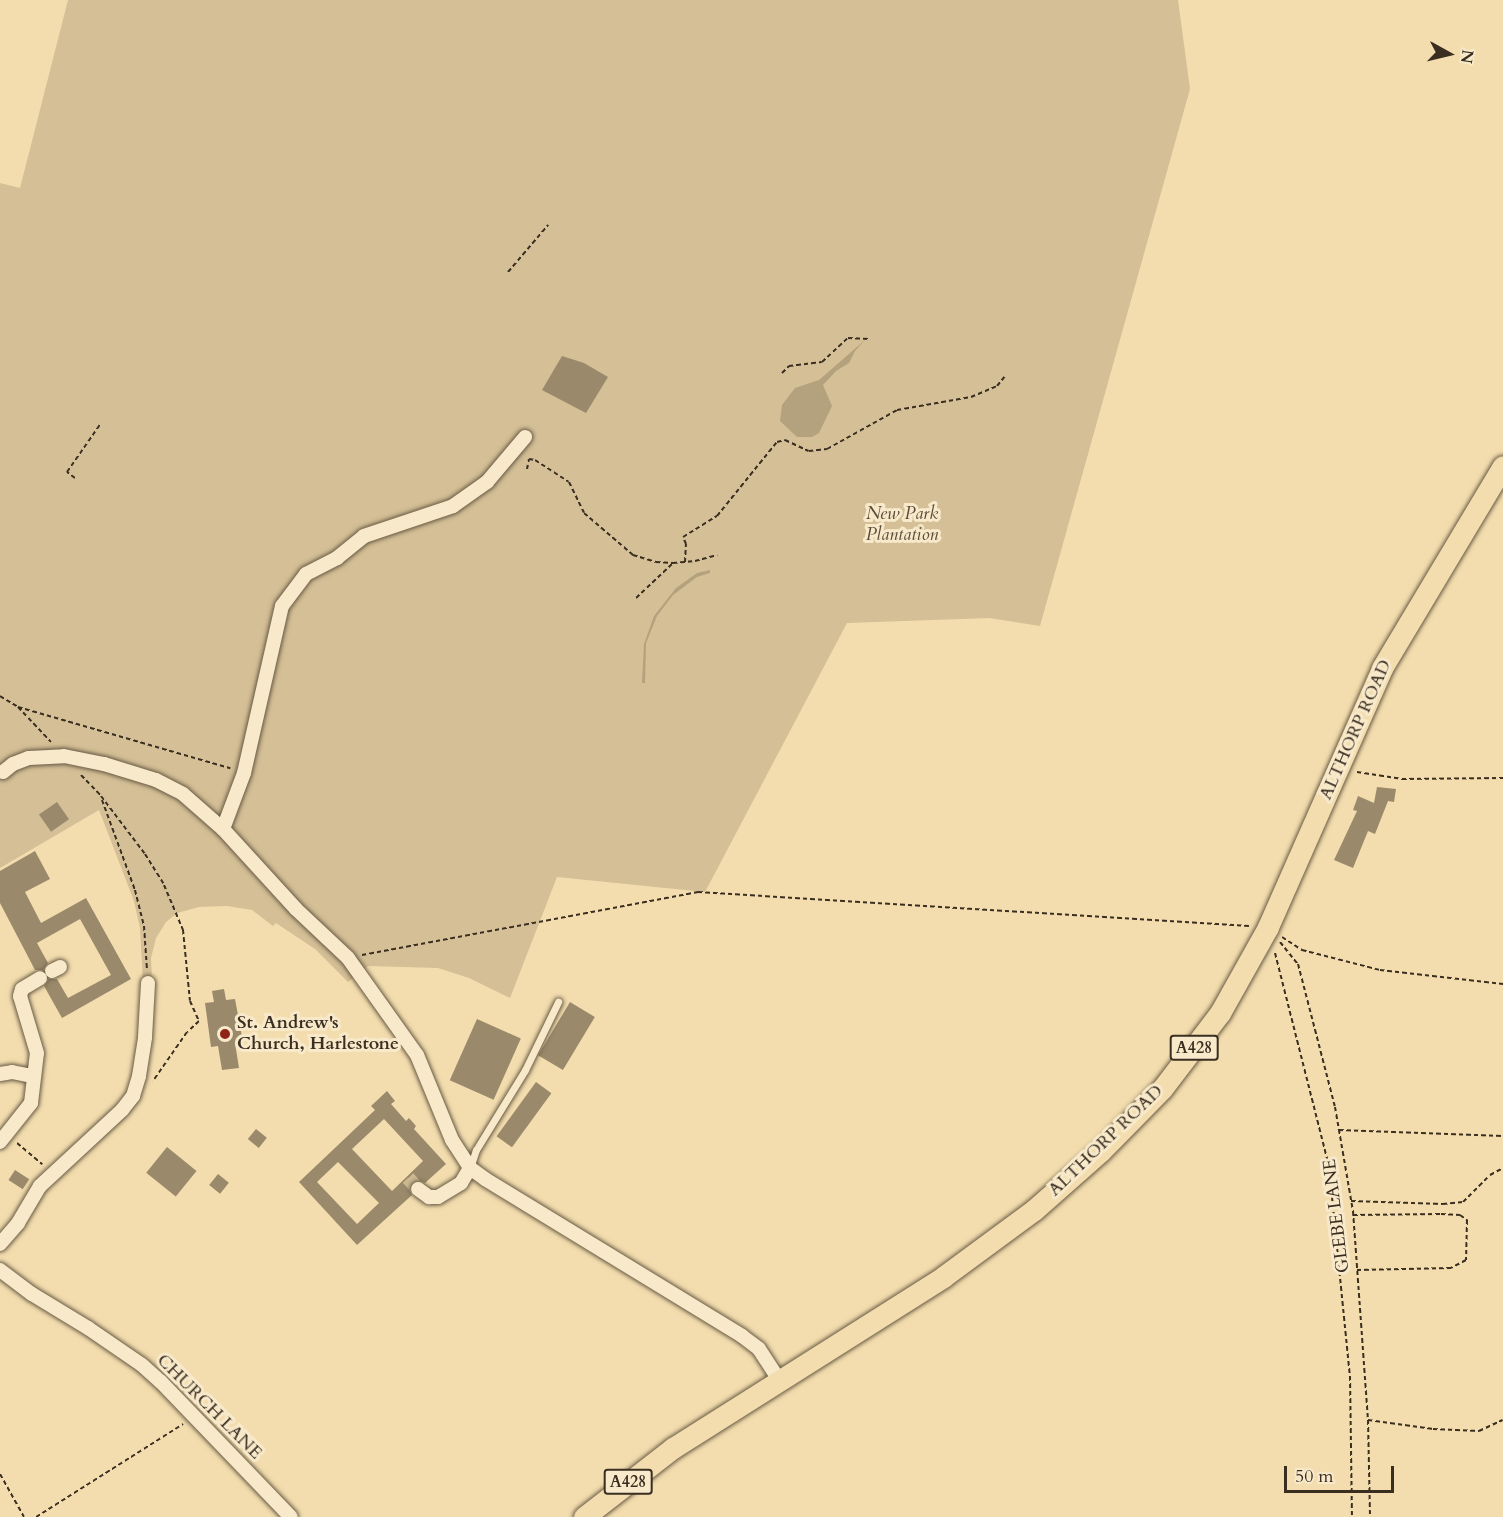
<!DOCTYPE html>
<style>
body{margin:0}
#map{position:relative;width:1503px;height:1517px;overflow:hidden;background:#f3ddae;font-family:Cardo,serif}
div>[style]{position:absolute}
[style*='--x']{left:calc(var(--x)*1px);top:calc(var(--y)*1px);width:calc(var(--w)*1px);rotate:calc(var(--a)*1deg)}
.green>*{inset:0;background:#d4bf96}
.water>*{inset:0;background:#b4a27e}
.building>*{inset:0;background:#9a896a;transform-origin:0 0}
.street-tunnel>*{height:14px;margin-top:-7px;transform-origin:0;background:repeating-linear-gradient(90deg,#ceba92 0 14px,transparent 0 21px)}
.path>*{height:2px;margin-top:-1px;transform-origin:0;background:repeating-linear-gradient(90deg,#3a2e21 0 4.5px,transparent 0 7.5px)}
.roads{filter:drop-shadow(0 0 2px #685a44) drop-shadow(0 0 2px #685a44)}
.lane>*{height:7px;margin:-3.5px;padding:0 3.5px;transform-origin:3.5px;border-radius:3.5px;background:#f7e9ca}
.street>*{height:14px;margin:-7px;padding:0 7px;transform-origin:7px;border-radius:7px;background:#f7e9ca}
.primary>*{height:21px;margin:-10.5px;padding:0 10.5px;transform-origin:10.5px;border-radius:10.5px;background:#f3ddae}
.dots>*{width:16px;height:16px;translate:-50% -50%;box-sizing:border-box;border:3px solid #f7e9ca;border-radius:50%}
span{translate:-50% -50%;white-space:nowrap;text-align:center;line-height:1.15;-webkit-text-stroke:6px #f7e9ca;paint-order:stroke}
.shield-label span{padding:2px 4px;background:#f7e9ca;border:2px solid;border-radius:4px;-webkit-text-stroke-width:0}
.shield-label{font-size:16px;color:#3a2e21;font-weight:700}
.park-label{font-size:18px;color:#594b38;font-style:italic}
.street-label{font-size:18px;color:#3a2e21}
.poi-label{font-size:18px;color:#3a2e21;font-weight:700}
.left{translate:0 -50%;text-align:left}
.north{position:absolute;left:1419px;top:24px;width:60px;height:60px;-webkit-text-stroke:4px #f7e9ca;paint-order:stroke;rotate:98deg;font-size:16px;font-weight:700;line-height:24px;text-align:center;color:#3a2e21}
.north::after{content:'';display:block;margin:auto;width:21px;height:27px;background:#3a2e21;clip-path:polygon(50% 0,100% 100%,50% 72%,0 100%)}
.scale{position:absolute;left:1284px;top:1466px;width:110px;height:27px;box-sizing:border-box;border:3px solid #3a2e21;border-top:0;padding-left:8px;font-size:18px;line-height:21px;white-space:nowrap;color:#3a2e21;-webkit-text-stroke:4px #f7e9ca;paint-order:stroke}
</style>
<div id="map">
<div class="green">
<div style="clip-path:polygon(68px 0,1178px 0,1190px 89px,1040px 626px,989px 618px,847px 623px,705px 892px,557px 877px,510px 998px,469px 978px,438px 968px,368px 966px,348px 982px,315px 949px,276px 923px,273px 926px,252px 910px,227px 906px,199px 907px,177px 913px,166px 922px,156px 938px,151px 958px,152px 981px,143px 982px,140px 928px,134px 901px,99px 810px,0 868px,0 183px,20px 188px)"></div>
</div>
<div class="water">
<div style="clip-path:polygon(865px 340px,855px 351px,849px 363px,836px 371px,823px 385px,832px 406px,819px 433px,812px 437px,797px 437px,780px 421px,782px 405px,795px 388px,819px 380px)"></div>
<div style="clip-path:polygon(710px 570px,710px 573px,697px 577px,673px 595px,657px 616px,646px 643px,645px 683px,642px 683px,644px 644px,654px 616px,676px 588px,697px 573px)"></div>
</div>
<div class="building">
<div style="clip-path:polygon(562px 356px,584px 363px,608px 377px,586px 413px,542px 390px)"></div>
<div style="clip-path:polygon(1377px 787px,1396px 789px,1394px 802px,1388px 801px,1375px 834px,1368px 831px,1353px 868px,1334px 860px,1357px 811px,1353px 810px,1358px 796px,1374px 803px)"></div>
<div style="left:57px;top:802px;width:21px;height:22px;rotate:55deg"></div>
<div style="clip-path:polygon(35px 851px,50px 879px,25px 892px,41px 923px,86px 898px,131px 979px,62px 1018px,44px 986px,49px 979px,57px 979px,68px 998px,111px 975px,80px 919px,37px 943px,48px 963px,43px 970px,35px 970px,0 903px,0 871px)"></div>
<div style="clip-path:polygon(224px 989px,226px 1000px,235px 999px,243px 1042px,235px 1043px,239px 1068px,222px 1070px,218px 1046px,211px 1047px,205px 1003px,214px 1002px,212px 991px)"></div>
<div style="left:570px;top:1002px;width:29px;height:62px;rotate:31deg"></div>
<div style="left:477px;top:1019px;width:48px;height:67px;rotate:24deg"></div>
<div style="left:536px;top:1082px;width:19px;height:67px;rotate:36deg"></div>
<div style="clip-path:polygon(evenodd,387px 1091px,395px 1101px,391px 1104px,406px 1121px,409px 1118px,416px 1126px,414px 1129px,446px 1164px,425px 1183px,418px 1180px,411px 1183px,409px 1189px,412px 1195px,357px 1245px,299px 1182px,375px 1110px,371px 1106px,387px 1091px,384px 1119px,423px 1161px,392px 1191px,352px 1149px,384px 1119px,387px 1091px,338px 1162px,379px 1203px,357px 1224px,317px 1182px,338px 1162px)"></div>
<div style="left:256px;top:1129px;width:14px;height:13px;rotate:39deg"></div>
<div style="left:167px;top:1147px;width:38px;height:33px;rotate:39deg"></div>
<div style="left:15px;top:1170px;width:17px;height:12px;rotate:33deg"></div>
<div style="left:218px;top:1174px;width:14px;height:14px;rotate:39deg"></div>
</div>
<div class="street-tunnel">
<div style="--x:408;--y:1178;--w:15;--a:48"></div>
</div>
<div class="path">
<div style="--x:508;--y:272;--w:62;--a:-49.6"></div>
<div style="--x:782;--y:373;--w:10;--a:-45"></div>
<div style="--x:789;--y:366;--w:33;--a:-7"></div>
<div style="--x:822;--y:362;--w:35;--a:-43"></div>
<div style="--x:848;--y:338;--w:21;--a:3"></div>
<div style="--x:527;--y:469;--w:10;--a:-79"></div>
<div style="--x:529;--y:459;--w:6;--a:9"></div>
<div style="--x:535;--y:460;--w:40;--a:32.9"></div>
<div style="--x:569;--y:482;--w:34;--a:64"></div>
<div style="--x:584;--y:513;--w:65;--a:40.6"></div>
<div style="--x:633;--y:555;--w:24;--a:17"></div>
<div style="--x:656;--y:562;--w:17;--a:3"></div>
<div style="--x:673;--y:563;--w:22;--a:-5"></div>
<div style="--x:695;--y:561;--w:23;--a:-15"></div>
<div style="--x:75;--y:478;--w:10;--a:-143"></div>
<div style="--x:67;--y:472;--w:60;--a:-55.2"></div>
<div style="--x:685;--y:562;--w:18;--a:-87"></div>
<div style="--x:686;--y:544;--w:8;--a:-113"></div>
<div style="--x:683;--y:537;--w:40;--a:-32"></div>
<div style="--x:717;--y:516;--w:95;--a:-51"></div>
<div style="--x:777;--y:442;--w:8;--a:-14"></div>
<div style="--x:785;--y:440;--w:26;--a:25"></div>
<div style="--x:809;--y:451;--w:18;--a:-6"></div>
<div style="--x:827;--y:449;--w:80;--a:-29.1"></div>
<div style="--x:897;--y:410;--w:75;--a:-10"></div>
<div style="--x:971;--y:397;--w:28;--a:-23"></div>
<div style="--x:997;--y:386;--w:14;--a:-51"></div>
<div style="--x:636;--y:598;--w:51;--a:-43.4"></div>
<div style="--x:0;--y:696;--w:21;--a:31"></div>
<div style="--x:18;--y:707;--w:48;--a:46.7"></div>
<div style="--x:18;--y:707;--w:221;--a:16.1"></div>
<div style="--x:1357;--y:772;--w:46;--a:8.8"></div>
<div style="--x:1402;--y:779;--w:101;--a:-0.6"></div>
<div style="--x:81;--y:775;--w:28;--a:46"></div>
<div style="--x:101;--y:796;--w:73;--a:52.8"></div>
<div style="--x:145;--y:854;--w:36;--a:58"></div>
<div style="--x:164;--y:885;--w:49;--a:67.1"></div>
<div style="--x:183;--y:930;--w:71;--a:84.4"></div>
<div style="--x:190;--y:1001;--w:22;--a:66"></div>
<div style="--x:199;--y:1021;--w:16;--a:137"></div>
<div style="--x:187;--y:1032;--w:60;--a:124.8"></div>
<div style="--x:102;--y:800;--w:96;--a:69.9"></div>
<div style="--x:135;--y:890;--w:37;--a:76"></div>
<div style="--x:144;--y:926;--w:44;--a:86.1"></div>
<div style="--x:1282;--y:937;--w:24;--a:33"></div>
<div style="--x:1302;--y:950;--w:81;--a:14.4"></div>
<div style="--x:1380;--y:970;--w:124;--a:6.5"></div>
<div style="--x:1280;--y:942;--w:28;--a:51"></div>
<div style="--x:1298;--y:964;--w:148;--a:75.5"></div>
<div style="--x:1335;--y:1107;--w:106;--a:80.2"></div>
<div style="--x:1353;--y:1211;--w:210;--a:85.9"></div>
<div style="--x:1368;--y:1420;--w:97;--a:88.8"></div>
<div style="--x:1275;--y:953;--w:221;--a:75.8"></div>
<div style="--x:1329;--y:1167;--w:210;--a:84.3"></div>
<div style="--x:1350;--y:1376;--w:141;--a:89.2"></div>
<div style="--x:362;--y:955;--w:342;--a:-10.6"></div>
<div style="--x:698;--y:892;--w:552;--a:3.53"></div>
<div style="--x:1339;--y:1130;--w:164;--a:2.1"></div>
<div style="--x:17;--y:1143;--w:33;--a:40"></div>
<div style="--x:1351;--y:1201;--w:92;--a:1.9"></div>
<div style="--x:1443;--y:1204;--w:20;--a:-6"></div>
<div style="--x:1463;--y:1202;--w:38;--a:-45"></div>
<div style="--x:1490;--y:1175;--w:15;--a:-28"></div>
<div style="--x:1353;--y:1215;--w:88;--a:-0.7"></div>
<div style="--x:1441;--y:1214;--w:19;--a:3"></div>
<div style="--x:1460;--y:1215;--w:9;--a:36"></div>
<div style="--x:1467;--y:1220;--w:40;--a:91.4"></div>
<div style="--x:1466;--y:1260;--w:17;--a:152"></div>
<div style="--x:1451;--y:1268;--w:94;--a:178.8"></div>
<div style="--x:1368;--y:1420;--w:66;--a:7.9"></div>
<div style="--x:1433;--y:1429;--w:46;--a:2.5"></div>
<div style="--x:1479;--y:1431;--w:26;--a:-25"></div>
<div style="--x:0;--y:1474;--w:49;--a:60.8"></div>
<div style="--x:36;--y:1517;--w:174;--a:-32.3"></div>
</div>
<div class="roads">
<div class="lane">
<div style="--x:470;--y:1168;--w:19;--a:-72"></div>
<div style="--x:476;--y:1150;--w:94;--a:-58.5"></div>
<div style="--x:525;--y:1070;--w:76;--a:-64.1"></div>
</div>
<div class="street">
<div style="--x:3;--y:772;--w:13;--a:-39"></div>
<div style="--x:13;--y:764;--w:17;--a:-21"></div>
<div style="--x:29;--y:758;--w:35;--a:-3"></div>
<div style="--x:64;--y:756;--w:41;--a:11.3"></div>
<div style="--x:104;--y:764;--w:54;--a:17.1"></div>
<div style="--x:156;--y:780;--w:30;--a:27"></div>
<div style="--x:183;--y:794;--w:53;--a:41.2"></div>
<div style="--x:223;--y:829;--w:108;--a:47.6"></div>
<div style="--x:296;--y:909;--w:71;--a:43.3"></div>
<div style="--x:348;--y:958;--w:119;--a:54.6"></div>
<div style="--x:417;--y:1055;--w:92;--a:67.6"></div>
<div style="--x:452;--y:1140;--w:33;--a:57"></div>
<div style="--x:470;--y:1168;--w:19;--a:36"></div>
<div style="--x:485;--y:1179;--w:301;--a:31.4"></div>
<div style="--x:742;--y:1336;--w:21;--a:37"></div>
<div style="--x:759;--y:1349;--w:37;--a:57"></div>
<div style="--x:223;--y:829;--w:60;--a:-69.4"></div>
<div style="--x:244;--y:773;--w:171;--a:-77.2"></div>
<div style="--x:282;--y:606;--w:40;--a:-53"></div>
<div style="--x:306;--y:574;--w:35;--a:-27"></div>
<div style="--x:337;--y:558;--w:35;--a:-39"></div>
<div style="--x:364;--y:536;--w:94;--a:-18.6"></div>
<div style="--x:453;--y:506;--w:42;--a:-35.2"></div>
<div style="--x:487;--y:482;--w:59;--a:-49.8"></div>
<div style="--x:52;--y:971;--w:9;--a:-27"></div>
<div style="--x:0;--y:1074;--w:12;--a:-9"></div>
<div style="--x:12;--y:1072;--w:21;--a:11"></div>
<div style="--x:0;--y:1142;--w:50;--a:-51.5"></div>
<div style="--x:31;--y:1103;--w:50;--a:-83.2"></div>
<div style="--x:37;--y:1053;--w:59;--a:-106.6"></div>
<div style="--x:20;--y:996;--w:7;--a:-74"></div>
<div style="--x:22;--y:989;--w:21;--a:-31"></div>
<div style="--x:418;--y:1189;--w:14;--a:36"></div>
<div style="--x:429;--y:1197;--w:9;--a:0"></div>
<div style="--x:438;--y:1197;--w:27;--a:-31"></div>
<div style="--x:461;--y:1183;--w:17;--a:-59"></div>
<div style="--x:0;--y:1244;--w:28;--a:-49"></div>
<div style="--x:18;--y:1223;--w:43;--a:-59.3"></div>
<div style="--x:40;--y:1186;--w:112;--a:-42.8"></div>
<div style="--x:122;--y:1110;--w:18;--a:-52"></div>
<div style="--x:133;--y:1096;--w:21;--a:-73"></div>
<div style="--x:139;--y:1076;--w:39;--a:-81"></div>
<div style="--x:145;--y:1037;--w:54;--a:-86.8"></div>
<div style="--x:0;--y:1270;--w:40;--a:37"></div>
<div style="--x:32;--y:1294;--w:66;--a:31.3"></div>
<div style="--x:88;--y:1328;--w:65;--a:34.4"></div>
<div style="--x:142;--y:1365;--w:25;--a:42"></div>
<div style="--x:161;--y:1382;--w:187;--a:46.1"></div>
</div>
<div class="primary">
<div style="--x:584;--y:1517;--w:113;--a:-37.8"></div>
<div style="--x:673;--y:1448;--w:320;--a:-32.3"></div>
<div style="--x:943;--y:1277;--w:113;--a:-36.4"></div>
<div style="--x:1034;--y:1210;--w:89;--a:-41.4"></div>
<div style="--x:1101;--y:1151;--w:87;--a:-45.5"></div>
<div style="--x:1162;--y:1089;--w:96;--a:-52.7"></div>
<div style="--x:1220;--y:1013;--w:98;--a:-60.8"></div>
<div style="--x:1268;--y:927;--w:283;--a:-66.2"></div>
<div style="--x:1382;--y:668;--w:235;--a:-59.1"></div>
</div>
</div>
<div class="dots">
<div style="left:225px;top:1034px;background:#8f2418"></div>
</div>
<div class="shield-label">
<span style="left:1194px;top:1048px">A428</span>
<span style="left:628px;top:1482px">A428</span>
</div>
<div class="park-label">
<span style="left:902px;top:525px">New Park<br>Plantation</span>
</div>
<div class="street-label">
<span style="left:1356px;top:730px;rotate:-66deg">ALTHORP ROAD</span>
<span style="left:1106px;top:1141px;rotate:-44deg">ALTHORP ROAD</span>
<span style="left:1337px;top:1216px;rotate:-97deg">GLEBE LANE</span>
<span style="left:209px;top:1407px;rotate:45deg">CHURCH LANE</span>
</div>
<div class="poi-label">
<span class="left" style="left:237px;top:1034px">St. Andrew's<br>Church, Harlestone</span>
</div>
<div class="north">N</div>
<div class="scale">50 m</div>
</div>
